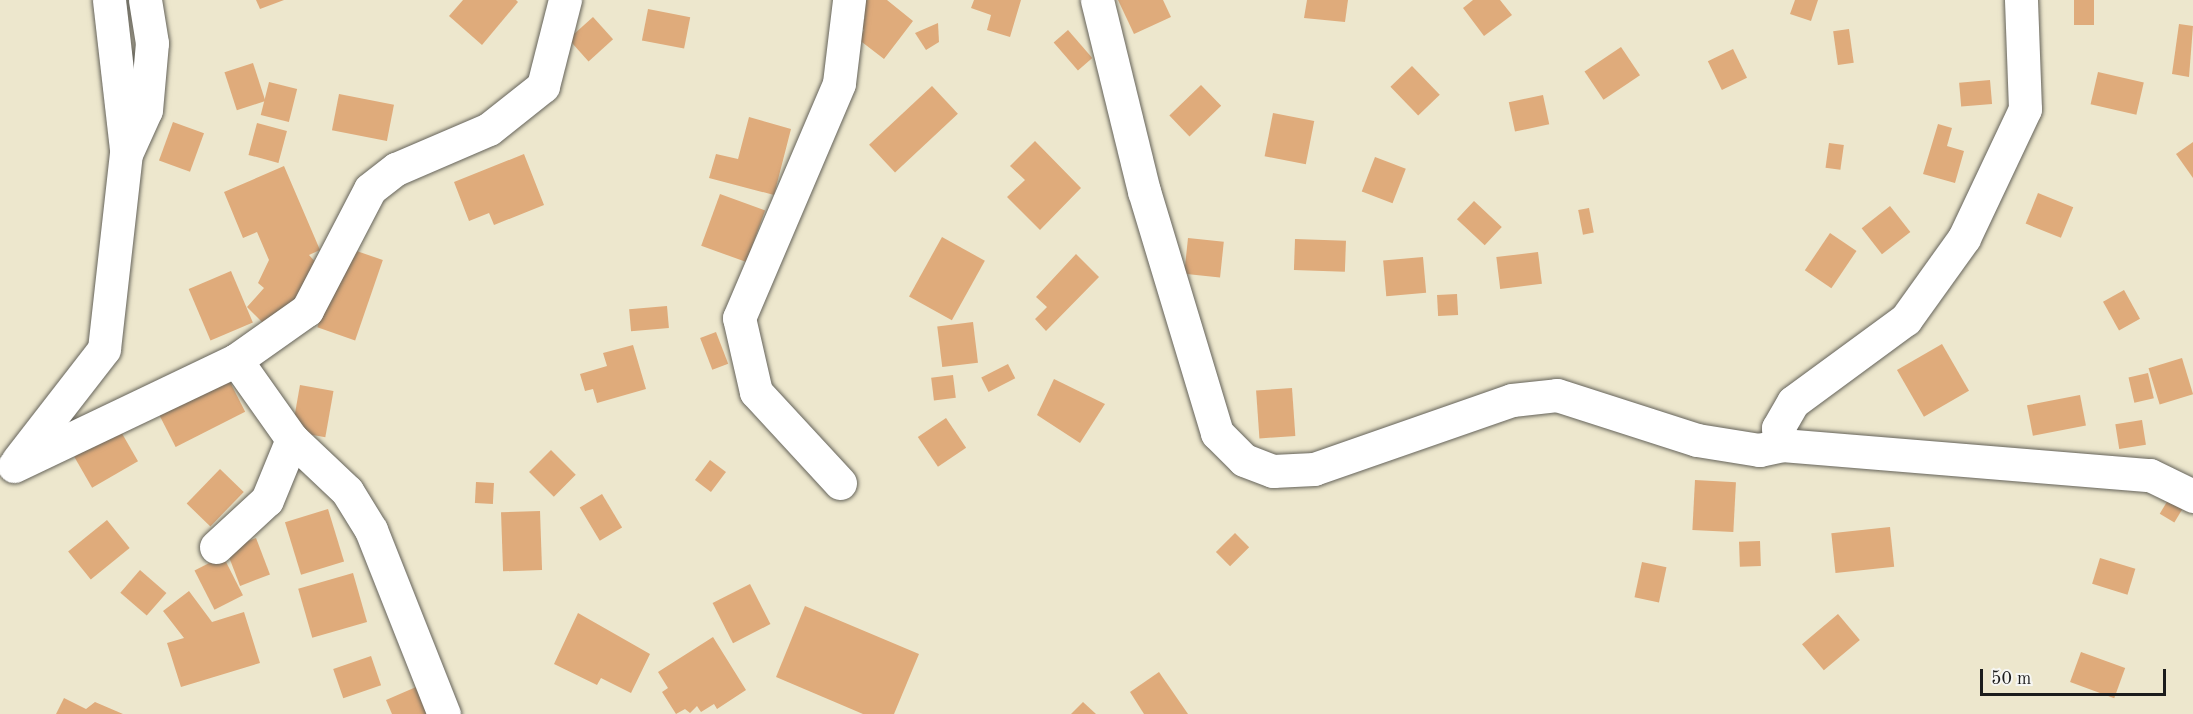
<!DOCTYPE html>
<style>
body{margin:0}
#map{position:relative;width:2193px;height:714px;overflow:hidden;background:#ede7cd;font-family:"Old Standard TT",serif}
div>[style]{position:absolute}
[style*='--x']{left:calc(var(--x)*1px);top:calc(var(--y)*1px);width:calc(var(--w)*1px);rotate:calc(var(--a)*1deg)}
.building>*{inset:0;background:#dfab7b;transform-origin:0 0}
.roads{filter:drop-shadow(0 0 2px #65635a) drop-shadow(0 0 2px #65635a)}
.minor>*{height:33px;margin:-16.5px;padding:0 16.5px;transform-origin:16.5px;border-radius:16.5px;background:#fff}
span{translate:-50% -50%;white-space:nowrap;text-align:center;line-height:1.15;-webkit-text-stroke:4.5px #f6f6f2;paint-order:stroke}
.scale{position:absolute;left:1980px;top:669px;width:186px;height:27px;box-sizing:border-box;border:3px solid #1c1c1c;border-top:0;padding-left:8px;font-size:18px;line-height:21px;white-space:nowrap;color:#1c1c1c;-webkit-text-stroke:4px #f6f6f2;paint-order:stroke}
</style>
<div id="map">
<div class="building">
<div style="clip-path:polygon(256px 0,284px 0,260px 9px)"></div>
<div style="clip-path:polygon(463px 0,516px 0,518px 2px,482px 45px,449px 16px)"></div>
<div style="clip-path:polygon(867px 0,887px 0,913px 21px,884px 59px,858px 39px,864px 30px,859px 26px,865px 18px,859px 11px)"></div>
<div style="clip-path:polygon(974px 0,1021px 0,1010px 37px,987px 30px,991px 15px,971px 8px)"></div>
<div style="clip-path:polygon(1118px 0,1163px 0,1171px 17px,1134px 34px)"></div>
<div style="clip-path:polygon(1307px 0,1348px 0,1345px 22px,1304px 18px)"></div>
<div style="clip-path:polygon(1473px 0,1500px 0,1512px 15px,1484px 36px,1463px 8px)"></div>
<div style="clip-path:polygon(1795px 0,1818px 0,1811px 21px,1790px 14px)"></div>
<div style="left:2074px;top:0;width:20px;height:25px"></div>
<div style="left:648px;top:9px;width:43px;height:32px;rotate:11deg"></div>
<div style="left:593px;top:17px;width:30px;height:33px;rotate:48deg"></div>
<div style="clip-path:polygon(938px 23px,939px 42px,926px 50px,915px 33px)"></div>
<div style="clip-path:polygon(2179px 24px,2193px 26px,2189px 77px,2172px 74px)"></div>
<div style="left:1849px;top:29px;width:34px;height:16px;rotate:82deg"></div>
<div style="left:1068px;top:30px;width:37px;height:19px;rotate:49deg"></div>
<div style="left:1621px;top:47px;width:34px;height:44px;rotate:56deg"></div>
<div style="left:1733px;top:49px;width:32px;height:28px;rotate:64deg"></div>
<div style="left:253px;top:63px;width:40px;height:30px;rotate:72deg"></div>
<div style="left:1412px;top:66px;width:40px;height:30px;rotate:46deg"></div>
<div style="left:2098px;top:72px;width:47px;height:33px;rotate:13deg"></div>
<div style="left:1990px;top:80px;width:24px;height:31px;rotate:85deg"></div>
<div style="left:269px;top:82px;width:29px;height:34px;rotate:14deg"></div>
<div style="left:1201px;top:85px;width:29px;height:44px;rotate:46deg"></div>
<div style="left:932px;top:86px;width:38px;height:86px;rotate:47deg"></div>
<div style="left:339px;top:94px;width:56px;height:37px;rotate:11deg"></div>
<div style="left:1543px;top:95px;width:30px;height:35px;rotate:78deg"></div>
<div style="left:1273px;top:113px;width:42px;height:44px;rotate:11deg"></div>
<div style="clip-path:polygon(749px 117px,791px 129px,774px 195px,709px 178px,716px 154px,738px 159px)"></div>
<div style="left:173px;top:122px;width:33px;height:41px;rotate:20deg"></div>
<div style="left:257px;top:123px;width:31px;height:33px;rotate:15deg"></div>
<div style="clip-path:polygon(1938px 124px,1952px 128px,1947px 146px,1964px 151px,1955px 183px,1923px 174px)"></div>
<div style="clip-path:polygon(1035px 141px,1081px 188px,1040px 230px,1007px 197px,1025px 180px,1010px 166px)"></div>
<div style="clip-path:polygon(2193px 142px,2193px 178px,2176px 154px)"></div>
<div style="left:1829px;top:143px;width:15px;height:25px;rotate:8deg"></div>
<div style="clip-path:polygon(524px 154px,544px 205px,494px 225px,489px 213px,469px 221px,454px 182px)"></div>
<div style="left:1375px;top:157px;width:33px;height:37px;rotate:21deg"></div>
<div style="clip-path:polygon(284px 166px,320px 250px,309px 255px,320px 267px,274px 334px,247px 307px,264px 288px,258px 283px,269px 260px,257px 232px,243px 238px,224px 192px)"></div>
<div style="left:2038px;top:193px;width:38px;height:33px;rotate:22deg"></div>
<div style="left:720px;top:194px;width:48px;height:55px;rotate:20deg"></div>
<div style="left:1474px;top:201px;width:38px;height:25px;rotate:43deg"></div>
<div style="left:1890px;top:206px;width:33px;height:36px;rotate:52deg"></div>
<div style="left:1589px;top:208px;width:25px;height:11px;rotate:79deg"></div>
<div style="left:1830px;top:233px;width:32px;height:45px;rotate:34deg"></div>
<div style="left:942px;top:237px;width:49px;height:68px;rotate:29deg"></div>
<div style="left:1188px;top:238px;width:36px;height:36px;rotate:6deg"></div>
<div style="left:1295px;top:239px;width:51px;height:31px;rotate:2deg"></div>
<div style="left:345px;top:247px;width:40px;height:85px;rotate:19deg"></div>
<div style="left:1538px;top:252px;width:32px;height:42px;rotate:83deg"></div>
<div style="clip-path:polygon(1076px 254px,1099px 277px,1046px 331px,1035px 319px,1047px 307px,1036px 297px)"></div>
<div style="left:1423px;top:257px;width:36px;height:40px;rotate:85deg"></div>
<div style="left:231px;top:271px;width:56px;height:46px;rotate:67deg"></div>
<div style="left:2124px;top:290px;width:33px;height:24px;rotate:61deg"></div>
<div style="left:1457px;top:294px;width:21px;height:20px;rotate:87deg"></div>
<div style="left:667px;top:306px;width:22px;height:38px;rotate:85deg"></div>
<div style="left:973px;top:322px;width:41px;height:36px;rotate:83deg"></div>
<div style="left:716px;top:332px;width:34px;height:17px;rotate:69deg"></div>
<div style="left:1942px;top:344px;width:54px;height:52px;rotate:60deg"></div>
<div style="clip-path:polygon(633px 345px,646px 389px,597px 403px,593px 389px,585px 391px,580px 374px,607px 366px,603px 353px)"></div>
<div style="left:2182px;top:358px;width:38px;height:35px;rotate:73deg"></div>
<div style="left:1008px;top:364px;width:16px;height:30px;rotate:63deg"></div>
<div style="left:2148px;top:373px;width:26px;height:20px;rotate:77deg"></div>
<div style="left:953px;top:375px;width:23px;height:22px;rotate:83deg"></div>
<div style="left:227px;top:376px;width:40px;height:78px;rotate:63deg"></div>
<div style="clip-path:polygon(1054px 379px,1105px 404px,1080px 443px,1037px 415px)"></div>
<div style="left:300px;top:385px;width:34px;height:47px;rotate:10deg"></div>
<div style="left:1292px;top:388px;width:48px;height:36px;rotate:86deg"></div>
<div style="left:2080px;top:395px;width:31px;height:54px;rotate:79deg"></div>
<div style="left:946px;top:418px;width:36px;height:34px;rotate:56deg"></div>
<div style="left:2142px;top:420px;width:25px;height:27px;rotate:81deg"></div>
<div style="left:120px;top:430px;width:36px;height:53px;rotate:60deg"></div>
<div style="left:551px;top:450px;width:35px;height:31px;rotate:45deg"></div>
<div style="left:710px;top:460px;width:20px;height:25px;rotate:37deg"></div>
<div style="left:220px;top:469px;width:33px;height:48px;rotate:44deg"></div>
<div style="left:1695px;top:480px;width:41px;height:50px;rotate:3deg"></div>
<div style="left:476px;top:482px;width:18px;height:21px;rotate:3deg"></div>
<div style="left:602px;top:494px;width:39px;height:26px;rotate:59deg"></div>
<div style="left:2168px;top:500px;width:17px;height:16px;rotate:31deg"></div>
<div style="left:328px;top:509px;width:55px;height:45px;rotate:73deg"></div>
<div style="left:540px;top:511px;width:59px;height:39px;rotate:88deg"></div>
<div style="left:107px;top:520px;width:36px;height:50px;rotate:51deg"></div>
<div style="left:1890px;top:527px;width:40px;height:59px;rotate:84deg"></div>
<div style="left:1235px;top:533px;width:20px;height:27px;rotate:45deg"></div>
<div style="left:256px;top:538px;width:39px;height:32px;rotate:69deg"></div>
<div style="left:1760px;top:541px;width:25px;height:21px;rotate:88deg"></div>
<div style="left:223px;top:556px;width:44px;height:32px;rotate:63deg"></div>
<div style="left:2100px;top:558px;width:37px;height:27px;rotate:17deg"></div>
<div style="left:1642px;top:562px;width:25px;height:36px;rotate:12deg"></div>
<div style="left:140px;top:570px;width:35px;height:30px;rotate:41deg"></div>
<div style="left:353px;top:573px;width:51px;height:57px;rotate:74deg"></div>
<div style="left:750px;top:584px;width:45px;height:42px;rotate:63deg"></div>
<div style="clip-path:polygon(189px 591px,212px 622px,244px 612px,260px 663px,181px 687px,167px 643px,184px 638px,163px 611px)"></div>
<div style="clip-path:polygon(805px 606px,919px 654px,894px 714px,863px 714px,776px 677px)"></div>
<div style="clip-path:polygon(578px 613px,650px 654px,631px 693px,601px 678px,597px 685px,554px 664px)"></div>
<div style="left:1838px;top:614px;width:34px;height:47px;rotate:50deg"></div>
<div style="clip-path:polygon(713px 637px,746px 690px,717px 709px,714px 704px,701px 712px,697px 706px,690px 713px,685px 709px,676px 714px,662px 692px,668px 688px,658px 672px)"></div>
<div style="left:2081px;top:652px;width:47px;height:32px;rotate:20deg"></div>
<div style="left:371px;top:656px;width:31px;height:40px;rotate:71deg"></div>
<div style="clip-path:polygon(1159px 672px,1188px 714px,1144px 714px,1130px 692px)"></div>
<div style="clip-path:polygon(423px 684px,436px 714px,392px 714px,386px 700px)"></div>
<div style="clip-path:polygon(64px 698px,86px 709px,95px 702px,123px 714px,56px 714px)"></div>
<div style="clip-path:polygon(1083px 702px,1096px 714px,1071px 714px)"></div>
</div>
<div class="roads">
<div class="minor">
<div style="--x:109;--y:0;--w:150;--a:83.5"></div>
<div style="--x:1097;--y:0;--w:197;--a:76.2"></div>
<div style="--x:1144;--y:191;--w:253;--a:73.2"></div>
<div style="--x:1217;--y:433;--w:38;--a:45"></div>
<div style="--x:1244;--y:460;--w:31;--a:21"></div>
<div style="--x:1273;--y:471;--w:41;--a:-2.8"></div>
<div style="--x:1314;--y:469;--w:210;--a:-19.2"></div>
<div style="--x:1512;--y:400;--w:45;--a:-6.3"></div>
<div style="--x:1557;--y:395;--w:147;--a:17.8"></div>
<div style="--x:1697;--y:440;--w:63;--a:9.2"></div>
<div style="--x:1759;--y:450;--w:24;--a:-12"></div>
<div style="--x:2021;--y:0;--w:109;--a:87.9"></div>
<div style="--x:2025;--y:109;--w:143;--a:115.3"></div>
<div style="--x:1964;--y:238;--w:100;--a:125.6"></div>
<div style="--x:1906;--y:319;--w:140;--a:143.7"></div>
<div style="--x:1793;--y:402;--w:30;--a:120"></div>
<div style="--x:1778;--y:428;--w:17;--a:77"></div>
<div style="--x:1782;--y:445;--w:369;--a:4.7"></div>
<div style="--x:2150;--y:475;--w:48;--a:26"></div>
<div style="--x:236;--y:360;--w:97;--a:54.7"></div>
<div style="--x:292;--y:439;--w:76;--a:43.4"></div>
<div style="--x:347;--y:491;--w:46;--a:58.4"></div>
<div style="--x:371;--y:530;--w:198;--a:68.4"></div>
<div style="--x:18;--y:460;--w:140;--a:-52.2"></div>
<div style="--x:104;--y:349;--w:196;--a:-83.6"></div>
<div style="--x:126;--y:154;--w:48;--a:-65.6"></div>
<div style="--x:146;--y:110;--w:67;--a:-84.9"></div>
<div style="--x:152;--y:43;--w:44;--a:-99.2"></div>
<div style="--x:14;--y:466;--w:246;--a:-25.5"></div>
<div style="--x:236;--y:360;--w:87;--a:-35.2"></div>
<div style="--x:307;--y:310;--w:136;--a:-62.5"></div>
<div style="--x:370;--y:189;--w:33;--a:-38"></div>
<div style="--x:396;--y:169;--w:101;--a:-23.3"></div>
<div style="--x:489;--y:129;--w:69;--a:-38.5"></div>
<div style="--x:543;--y:86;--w:89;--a:-75.7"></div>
<div style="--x:840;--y:483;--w:124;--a:-132.7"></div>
<div style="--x:756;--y:392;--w:76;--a:-102.9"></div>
<div style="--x:739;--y:318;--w:255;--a:-66.9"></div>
<div style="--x:839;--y:83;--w:84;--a:-83.1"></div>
<div style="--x:216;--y:547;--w:69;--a:-42.7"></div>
<div style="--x:267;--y:500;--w:66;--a:-67.7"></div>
</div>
</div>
<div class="scale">50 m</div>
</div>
